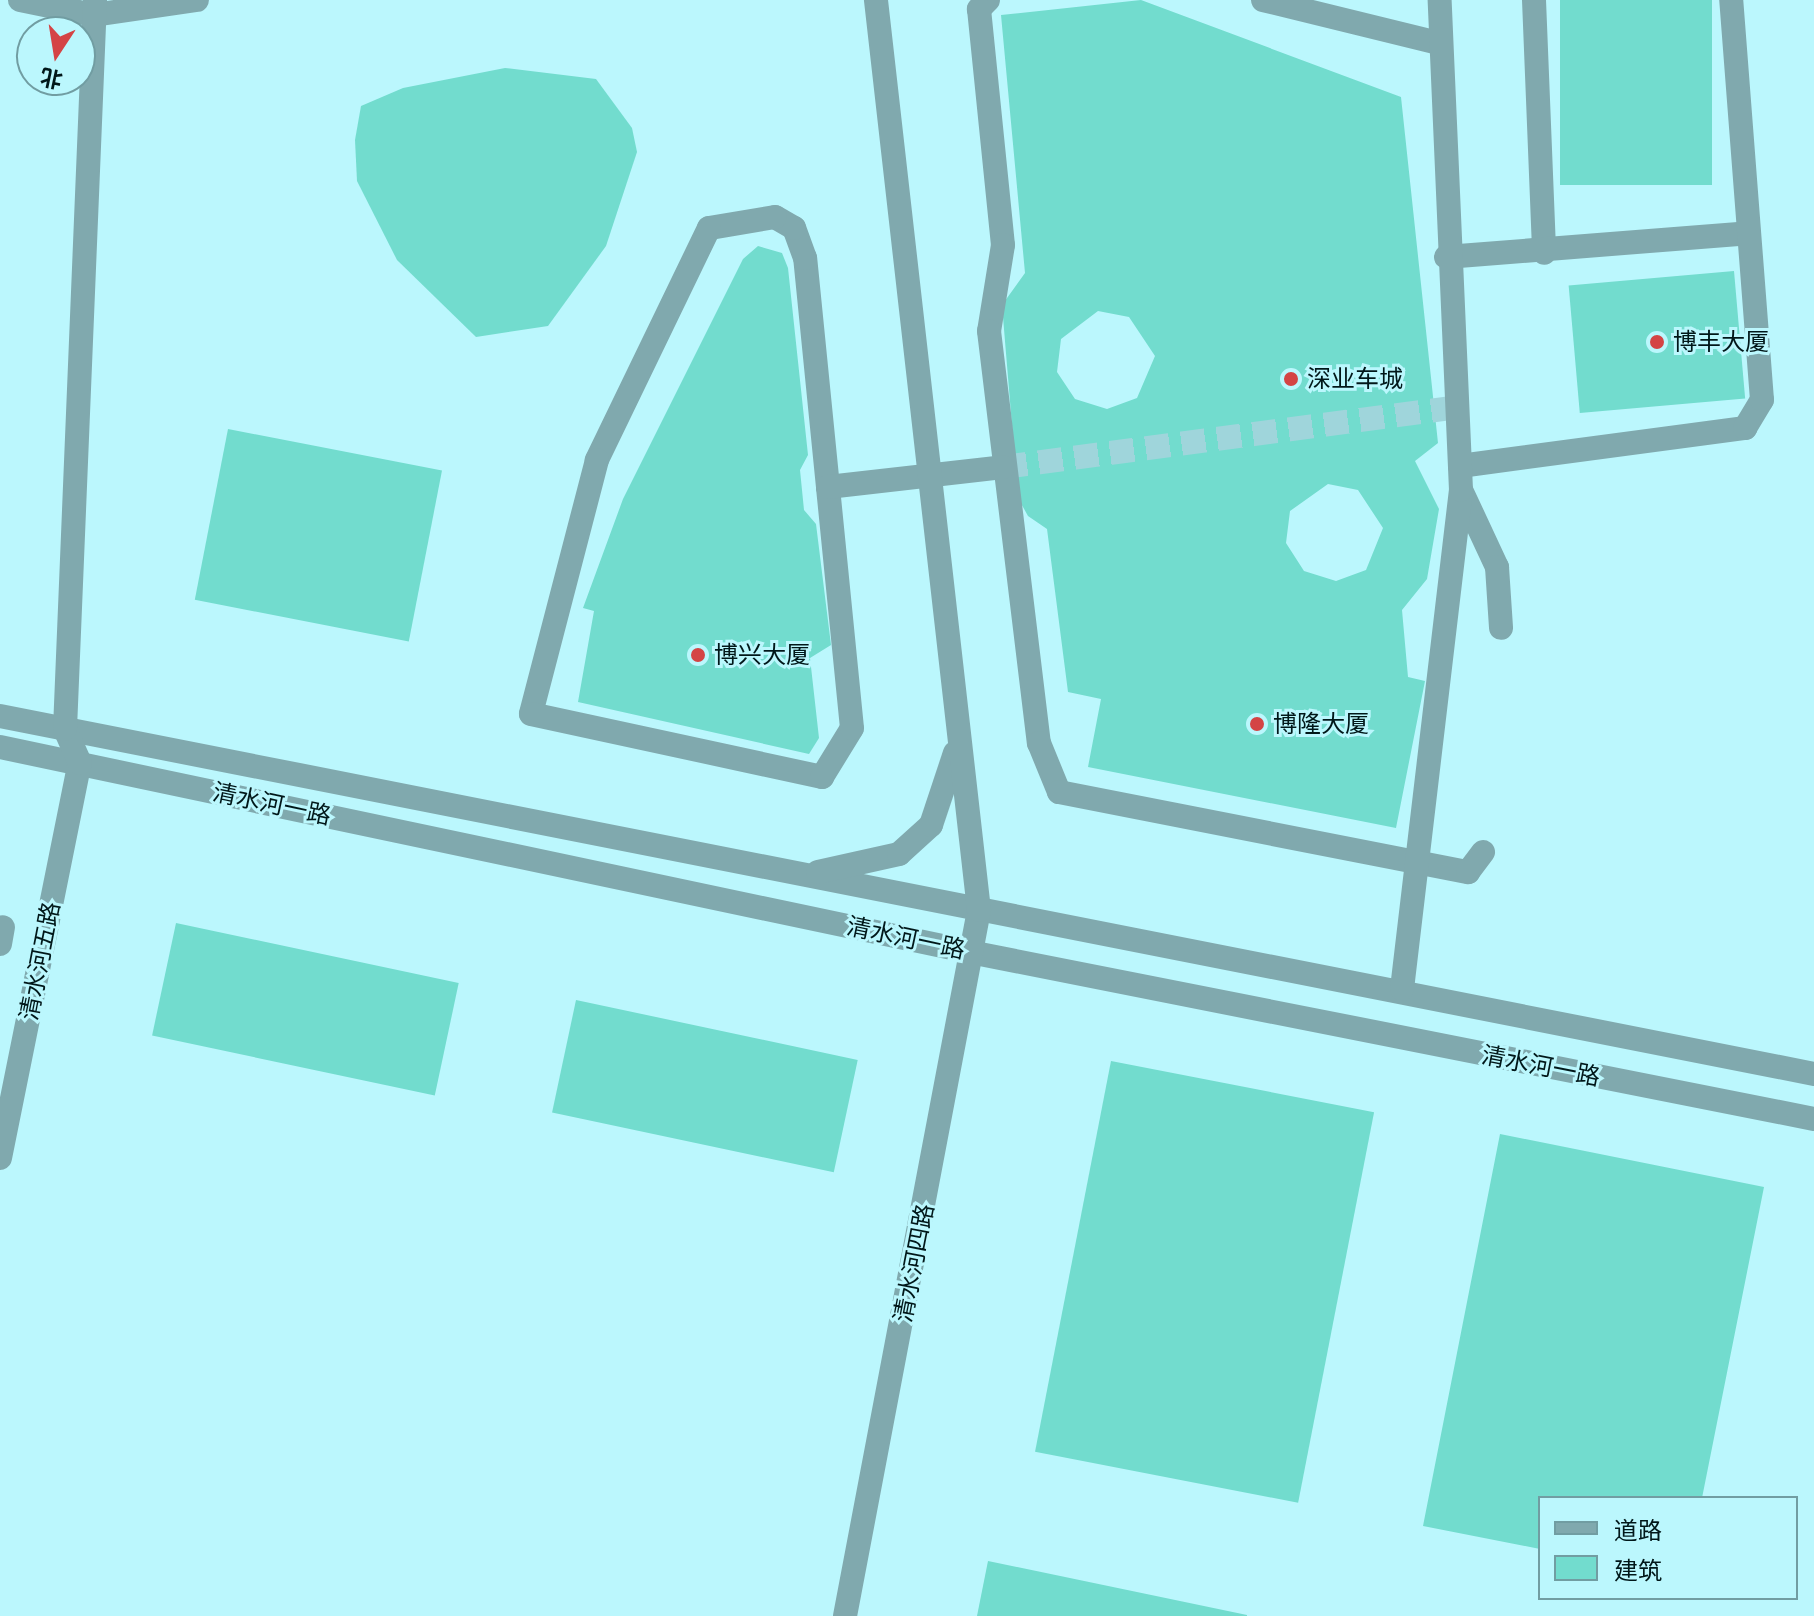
<!DOCTYPE html>
<meta charset="utf-8">
<style>
body{margin:0}
#map{position:relative;width:1814px;height:1616px;overflow:hidden;background:#bbf7fd;font-family:Figtree,"Noto Sans SC",sans-serif}
div>[style]{position:absolute}
[style*='--x']{left:calc(var(--x)*1px);top:calc(var(--y)*1px);width:calc(var(--w)*1px);rotate:calc(var(--a)*1deg)}
.building>*{inset:0;background:#72dcce;transform-origin:0 0}
.minor-tunnel>*{height:24px;margin-top:-12px;transform-origin:0;background:repeating-linear-gradient(90deg,#9fd5db 0 24px,transparent 0 36px)}
.minor>*{height:24px;margin:-12px;padding:0 12px;transform-origin:12px;border-radius:12px;background:#80a9ae}
.dots>*{width:22px;height:22px;translate:-50% -50%;box-sizing:border-box;border:4px solid #bbf7fd;border-radius:50%}
span{translate:-50% -50%;white-space:nowrap;text-align:center;line-height:1.15;-webkit-text-stroke:6px #bbf7fd;paint-order:stroke}
.poi-label{font-size:24px;color:#011719}
.left{translate:0 -50%;text-align:left}
.street-label{font-size:24px;color:#011719}
.legend{position:absolute;left:1538px;top:1496px;width:260px;height:104px;box-sizing:border-box;background:#bbf7fd;border:2px solid #719da2;margin:0;padding:10px 14px;list-style:none;font-size:24px;color:#011719}
.legend li{display:flex;align-items:center;gap:16px;height:40px}
.legend b{width:40px;border:2px solid #719da2}
.north{position:absolute;left:16px;top:16px;width:80px;height:80px;box-sizing:border-box;background:#bbf7fd;border:2px solid #719da2;border-radius:50%;rotate:192deg;font-size:22px;font-weight:700;line-height:32px;text-align:center;color:#011719}
.north::after{content:'';display:block;margin:auto;width:28px;height:36px;background:#d44445;clip-path:polygon(50% 0,100% 100%,50% 72%,0 100%)}
</style>
<div id="map">
<div class="building">
<div style="clip-path:polygon(evenodd,1141px 0,1401px 97px,1438px 443px,1415px 461px,1439px 509px,1427px 579px,1402px 610px,1408px 677px,1425px 681px,1396px 828px,1088px 767px,1101px 699px,1068px 692px,1047px 529px,1028px 516px,1018px 498px,1002px 305px,1025px 273px,1001px 15px,1141px 0,1098px 311px,1129px 317px,1155px 356px,1137px 398px,1107px 409px,1075px 399px,1057px 372px,1061px 339px,1098px 311px,1141px 0,1328px 484px,1358px 490px,1383px 528px,1366px 570px,1336px 581px,1304px 571px,1286px 543px,1290px 511px,1328px 484px)"></div>
<div style="left:1560px;top:0;width:152px;height:185px"></div>
<div style="clip-path:polygon(505px 68px,596px 79px,632px 128px,637px 152px,606px 246px,548px 326px,476px 337px,397px 260px,357px 181px,355px 140px,361px 106px,403px 88px)"></div>
<div style="clip-path:polygon(758px 246px,782px 253px,788px 268px,808px 455px,800px 470px,804px 510px,816px 524px,831px 645px,810px 658px,819px 738px,809px 754px,578px 702px,594px 611px,583px 608px,623px 499px,743px 259px)"></div>
<div style="left:1734px;top:271px;width:128px;height:166px;rotate:85deg"></div>
<div style="left:228px;top:429px;width:218px;height:174px;rotate:11deg"></div>
<div style="left:176px;top:923px;width:289px;height:115px;rotate:12deg"></div>
<div style="left:576px;top:1000px;width:288px;height:115px;rotate:12deg"></div>
<div style="left:1111px;top:1061px;width:268px;height:398px;rotate:11deg"></div>
<div style="clip-path:polygon(1500px 1134px,1764px 1187px,1702px 1498px,1540px 1498px,1540px 1549px,1423px 1526px)"></div>
<div style="clip-path:polygon(988px 1561px,1247px 1615px,1247px 1616px,977px 1616px)"></div>
</div>
<div class="minor-tunnel">
<div style="--x:1003;--y:467;--w:455;--a:-7.5"></div>
</div>
<div class="minor">
<div style="--x:20;--y:0;--w:76;--a:11.5"></div>
<div style="--x:94;--y:15;--w:104;--a:-8.3"></div>
<div style="--x:988;--y:0;--w:13;--a:135"></div>
<div style="--x:979;--y:9;--w:237;--a:84.2"></div>
<div style="--x:1003;--y:245;--w:87;--a:99.2"></div>
<div style="--x:989;--y:331;--w:415;--a:83.1"></div>
<div style="--x:1039;--y:743;--w:53;--a:67.8"></div>
<div style="--x:1059;--y:792;--w:417;--a:11.1"></div>
<div style="--x:1468;--y:872;--w:25;--a:-53"></div>
<div style="--x:1263;--y:0;--w:180;--a:13.8"></div>
<div style="--x:1534;--y:0;--w:253;--a:87.7"></div>
<div style="--x:1446;--y:257;--w:303;--a:-4.5"></div>
<div style="--x:1460;--y:466;--w:288;--a:-7.6"></div>
<div style="--x:1745;--y:428;--w:33;--a:-59"></div>
<div style="--x:1762;--y:400;--w:401;--a:-94.4"></div>
<div style="--x:828;--y:487;--w:230;--a:-95.7"></div>
<div style="--x:805;--y:258;--w:32;--a:-110"></div>
<div style="--x:794;--y:228;--w:22;--a:-150"></div>
<div style="--x:775;--y:217;--w:67;--a:170.5"></div>
<div style="--x:709;--y:228;--w:258;--a:115.8"></div>
<div style="--x:597;--y:460;--w:262;--a:104.6"></div>
<div style="--x:531;--y:714;--w:298;--a:12.2"></div>
<div style="--x:822;--y:777;--w:57;--a:-58.5"></div>
<div style="--x:852;--y:728;--w:242;--a:-95.7"></div>
<div style="--x:828;--y:487;--w:176;--a:-6.5"></div>
<div style="--x:1462;--y:492;--w:83;--a:65"></div>
<div style="--x:1497;--y:567;--w:61;--a:86.2"></div>
<div style="--x:0;--y:716;--w:1849;--a:11.16"></div>
<div style="--x:0;--y:747;--w:997;--a:11.93"></div>
<div style="--x:975;--y:953;--w:855;--a:11.19"></div>
<div style="--x:818;--y:872;--w:83;--a:-12.5"></div>
<div style="--x:899;--y:854;--w:43;--a:-42.2"></div>
<div style="--x:931;--y:825;--w:76;--a:-71.6"></div>
<div style="--x:0;--y:944;--w:17;--a:-80"></div>
<div style="--x:1402;--y:989;--w:502;--a:-83.26"></div>
<div style="--x:1461;--y:490;--w:490;--a:-92.5"></div>
<div style="--x:0;--y:1158;--w:403;--a:-78.6"></div>
<div style="--x:80;--y:763;--w:37;--a:-114"></div>
<div style="--x:65;--y:729;--w:730;--a:-87.64"></div>
<div style="--x:845;--y:1616;--w:719;--a:-79.25"></div>
<div style="--x:979;--y:910;--w:916;--a:-96.46"></div>
</div>
<div class="dots">
<div style="left:1657px;top:342px;background:#d44445"></div>
<div style="left:1291px;top:379px;background:#d44445"></div>
<div style="left:698px;top:655px;background:#d44445"></div>
<div style="left:1257px;top:724px;background:#d44445"></div>
</div>
<div class="poi-label">
<span class="left" style="left:1673px;top:342px">博丰大厦</span>
<span class="left" style="left:1307px;top:379px">深业车城</span>
<span class="left" style="left:714px;top:655px">博兴大厦</span>
<span class="left" style="left:1273px;top:724px">博隆大厦</span>
</div>
<div class="street-label">
<span style="left:272px;top:804px;rotate:12deg">清水河一路</span>
<span style="left:906px;top:938px;rotate:12deg">清水河一路</span>
<span style="left:40px;top:961px;rotate:-79deg">清水河五路</span>
<span style="left:1541px;top:1066px;rotate:11deg">清水河一路</span>
<span style="left:914px;top:1263px;rotate:-79deg">清水河四路</span>
</div>
<ul class="legend">
<li><b style="height:10px;background:#80a9ae"></b>道路</li>
<li><b style="height:22px;background:#72dcce"></b>建筑</li>
</ul>
<div class="north">北</div>
</div>
